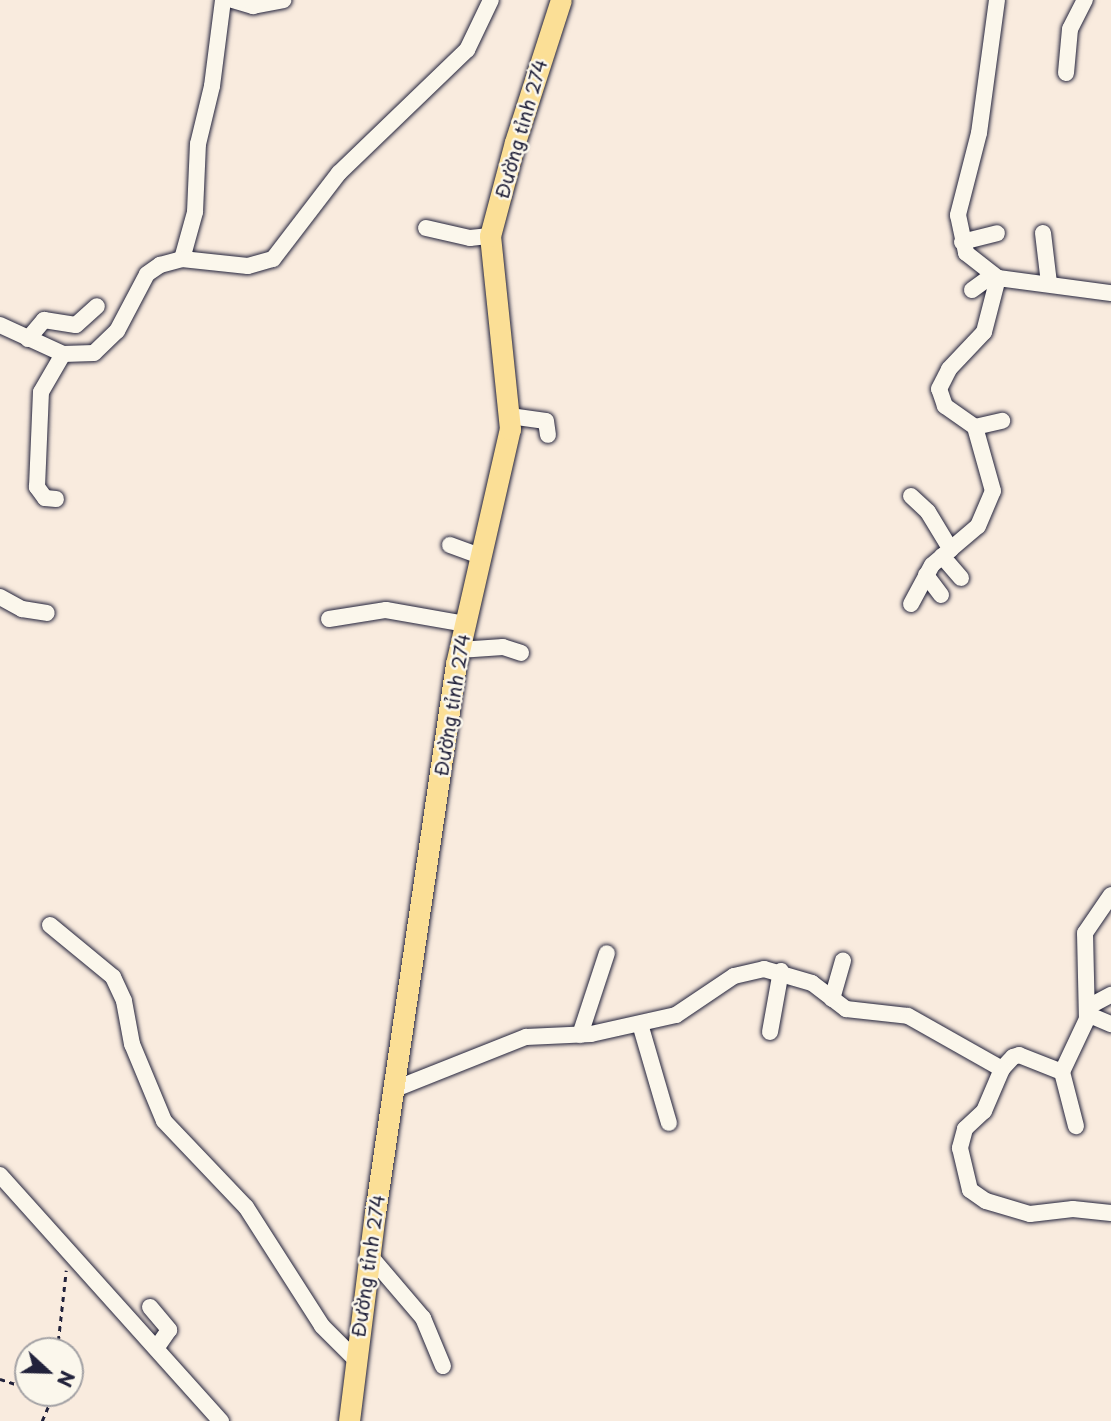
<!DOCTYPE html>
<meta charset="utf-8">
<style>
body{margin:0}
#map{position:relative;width:1111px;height:1421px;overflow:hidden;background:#f9ebde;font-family:"Playpen Sans",sans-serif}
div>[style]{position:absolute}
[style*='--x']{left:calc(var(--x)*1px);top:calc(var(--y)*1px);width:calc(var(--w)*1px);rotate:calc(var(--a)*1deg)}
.path>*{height:2.5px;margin-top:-1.25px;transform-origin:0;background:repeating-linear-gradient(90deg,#22223b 0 5px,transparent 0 10px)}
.roads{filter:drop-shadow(0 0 2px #22223b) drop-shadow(0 0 2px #22223b)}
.minor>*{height:16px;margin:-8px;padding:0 8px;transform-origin:8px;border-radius:8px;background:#fbf7ec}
.major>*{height:21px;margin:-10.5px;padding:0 10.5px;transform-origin:10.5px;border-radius:10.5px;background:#fbdf96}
span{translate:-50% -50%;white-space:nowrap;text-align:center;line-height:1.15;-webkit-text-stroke:5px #fbf7ec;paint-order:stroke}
.street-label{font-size:19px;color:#22223b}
.north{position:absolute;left:14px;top:1337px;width:70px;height:70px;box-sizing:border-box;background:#fbf7ec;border:2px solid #a4a2a5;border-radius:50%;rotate:112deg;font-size:19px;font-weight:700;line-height:28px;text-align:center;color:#22223b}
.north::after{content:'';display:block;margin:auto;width:24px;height:32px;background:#22223b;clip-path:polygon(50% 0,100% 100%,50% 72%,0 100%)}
</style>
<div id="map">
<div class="path">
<div style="--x:57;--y:1351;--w:81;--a:-83.6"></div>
<div style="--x:0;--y:1379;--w:29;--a:18"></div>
<div style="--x:45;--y:1393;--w:9;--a:13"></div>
<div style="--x:42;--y:1421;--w:30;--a:-67"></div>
</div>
<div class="roads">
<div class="minor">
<div style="--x:233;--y:0;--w:21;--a:17"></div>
<div style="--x:253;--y:6;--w:31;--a:-11"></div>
<div style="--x:997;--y:0;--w:134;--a:97.7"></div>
<div style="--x:979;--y:133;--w:85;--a:104.4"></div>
<div style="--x:958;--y:215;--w:39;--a:78"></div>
<div style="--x:966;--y:253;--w:41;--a:38"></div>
<div style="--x:998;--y:278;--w:114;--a:7.6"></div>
<div style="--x:1066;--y:73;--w:44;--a:-84.8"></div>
<div style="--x:1070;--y:29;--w:33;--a:-63"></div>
<div style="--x:426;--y:228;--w:45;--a:12.8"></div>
<div style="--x:470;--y:238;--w:20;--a:-6"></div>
<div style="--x:1043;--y:233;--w:50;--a:83.2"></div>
<div style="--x:962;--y:242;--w:36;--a:-14"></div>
<div style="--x:182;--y:259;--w:49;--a:-74.5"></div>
<div style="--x:195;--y:212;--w:68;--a:-87.5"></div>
<div style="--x:198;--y:144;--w:60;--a:-76.4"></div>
<div style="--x:212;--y:86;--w:87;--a:-82.7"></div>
<div style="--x:972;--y:290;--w:26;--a:-36"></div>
<div style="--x:0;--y:325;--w:69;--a:24.7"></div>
<div style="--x:63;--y:354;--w:31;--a:-2"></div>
<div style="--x:94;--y:353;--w:32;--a:-44"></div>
<div style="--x:117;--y:331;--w:64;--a:-62.2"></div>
<div style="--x:147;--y:274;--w:16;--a:-35"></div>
<div style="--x:160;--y:265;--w:23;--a:-15"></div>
<div style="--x:182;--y:259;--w:66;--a:6.1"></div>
<div style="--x:248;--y:266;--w:26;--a:-16"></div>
<div style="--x:273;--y:259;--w:108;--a:-52.5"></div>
<div style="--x:339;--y:173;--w:178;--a:-43.9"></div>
<div style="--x:467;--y:50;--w:55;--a:-64.4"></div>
<div style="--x:28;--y:339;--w:25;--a:-50"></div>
<div style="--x:44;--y:320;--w:32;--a:9"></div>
<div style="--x:76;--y:325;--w:28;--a:-42"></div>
<div style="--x:510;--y:416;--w:36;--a:8"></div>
<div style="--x:546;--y:421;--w:14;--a:82"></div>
<div style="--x:975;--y:427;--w:28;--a:-13"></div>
<div style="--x:911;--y:496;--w:23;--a:43"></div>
<div style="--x:928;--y:512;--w:44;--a:58.8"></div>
<div style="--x:56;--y:499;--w:11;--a:-175"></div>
<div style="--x:45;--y:498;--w:14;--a:-126"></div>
<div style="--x:37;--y:487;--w:95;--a:-87.6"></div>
<div style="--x:41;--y:392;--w:44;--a:-59.9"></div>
<div style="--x:450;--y:545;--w:32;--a:20"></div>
<div style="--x:942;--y:556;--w:29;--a:49"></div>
<div style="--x:926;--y:575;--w:25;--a:53"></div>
<div style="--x:0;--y:597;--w:25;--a:29"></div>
<div style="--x:22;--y:609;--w:25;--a:9"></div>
<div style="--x:911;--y:604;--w:44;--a:-61.7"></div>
<div style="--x:932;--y:565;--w:60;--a:-40.3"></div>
<div style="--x:978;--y:526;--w:38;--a:-67"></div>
<div style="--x:993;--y:491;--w:66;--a:-105.7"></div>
<div style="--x:975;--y:427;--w:37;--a:-145"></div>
<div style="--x:945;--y:406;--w:18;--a:-109"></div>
<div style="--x:939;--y:389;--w:22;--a:-63"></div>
<div style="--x:949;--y:369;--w:51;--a:-46.6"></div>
<div style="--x:984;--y:332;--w:56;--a:-75.5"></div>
<div style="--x:329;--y:619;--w:58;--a:-9"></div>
<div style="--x:386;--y:610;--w:80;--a:10"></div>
<div style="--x:459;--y:650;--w:44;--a:-3.9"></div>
<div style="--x:503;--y:647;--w:19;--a:18"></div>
<div style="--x:1111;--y:895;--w:46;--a:124.4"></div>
<div style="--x:1085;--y:933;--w:86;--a:88.7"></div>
<div style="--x:1087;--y:1019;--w:59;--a:115.3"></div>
<div style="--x:1062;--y:1072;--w:46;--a:-158.4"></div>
<div style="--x:1019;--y:1055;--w:6;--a:162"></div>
<div style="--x:1013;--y:1057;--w:16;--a:133"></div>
<div style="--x:1002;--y:1069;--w:46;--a:113.2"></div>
<div style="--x:984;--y:1111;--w:26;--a:137"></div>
<div style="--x:965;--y:1129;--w:20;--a:105"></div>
<div style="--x:960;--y:1148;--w:43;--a:76.6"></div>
<div style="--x:970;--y:1190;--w:19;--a:35"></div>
<div style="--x:986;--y:1201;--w:46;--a:16.5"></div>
<div style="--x:1030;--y:1214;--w:43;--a:-6.6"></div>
<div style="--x:1073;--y:1209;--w:38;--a:6"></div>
<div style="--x:50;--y:925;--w:82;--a:39.5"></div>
<div style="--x:113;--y:977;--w:26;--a:65"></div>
<div style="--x:124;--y:1001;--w:44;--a:79.5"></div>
<div style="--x:132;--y:1044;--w:83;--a:67.4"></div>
<div style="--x:164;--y:1121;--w:119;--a:46.4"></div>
<div style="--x:246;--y:1207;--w:141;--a:57.4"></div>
<div style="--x:322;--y:1326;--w:48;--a:45"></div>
<div style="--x:832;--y:999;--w:40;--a:-74"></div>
<div style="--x:1088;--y:1007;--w:26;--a:-28"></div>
<div style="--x:1087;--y:1014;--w:26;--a:23"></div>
<div style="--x:640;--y:1024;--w:103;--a:73.7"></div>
<div style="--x:770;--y:1032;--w:62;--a:-79.8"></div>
<div style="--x:580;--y:1035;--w:86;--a:-71.8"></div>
<div style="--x:1062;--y:1072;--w:56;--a:75.5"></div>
<div style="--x:395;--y:1089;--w:141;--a:-21.7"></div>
<div style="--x:526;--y:1037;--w:65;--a:-2.6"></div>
<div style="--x:591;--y:1034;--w:87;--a:-12.6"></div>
<div style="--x:676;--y:1015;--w:70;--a:-33.9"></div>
<div style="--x:734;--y:976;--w:31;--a:-13"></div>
<div style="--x:764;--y:969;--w:50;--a:16.3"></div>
<div style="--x:812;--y:983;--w:43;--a:37.4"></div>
<div style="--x:846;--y:1009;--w:62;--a:6.4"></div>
<div style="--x:908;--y:1016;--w:108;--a:29.4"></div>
<div style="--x:0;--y:1175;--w:331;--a:48.1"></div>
<div style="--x:370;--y:1256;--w:82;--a:49.5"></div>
<div style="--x:423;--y:1318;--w:52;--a:67.4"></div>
<div style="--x:150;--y:1307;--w:30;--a:50"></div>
<div style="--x:169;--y:1330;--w:21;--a:125"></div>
</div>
<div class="major">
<div style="--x:349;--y:1421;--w:210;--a:-82.9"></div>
<div style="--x:375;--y:1213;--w:555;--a:-81.61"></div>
<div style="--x:456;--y:664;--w:241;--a:-77.1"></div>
<div style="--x:510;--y:429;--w:194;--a:-95.9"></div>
<div style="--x:490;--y:236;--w:97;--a:-75.1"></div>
<div style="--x:515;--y:142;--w:149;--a:-72.1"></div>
</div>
</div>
<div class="street-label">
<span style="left:521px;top:129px;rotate:-74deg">Đường tỉnh 274</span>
<span style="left:452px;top:705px;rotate:-81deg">Đường tỉnh 274</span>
<span style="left:368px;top:1266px;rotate:-82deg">Đường tỉnh 274</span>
</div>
<div class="north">N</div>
</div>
